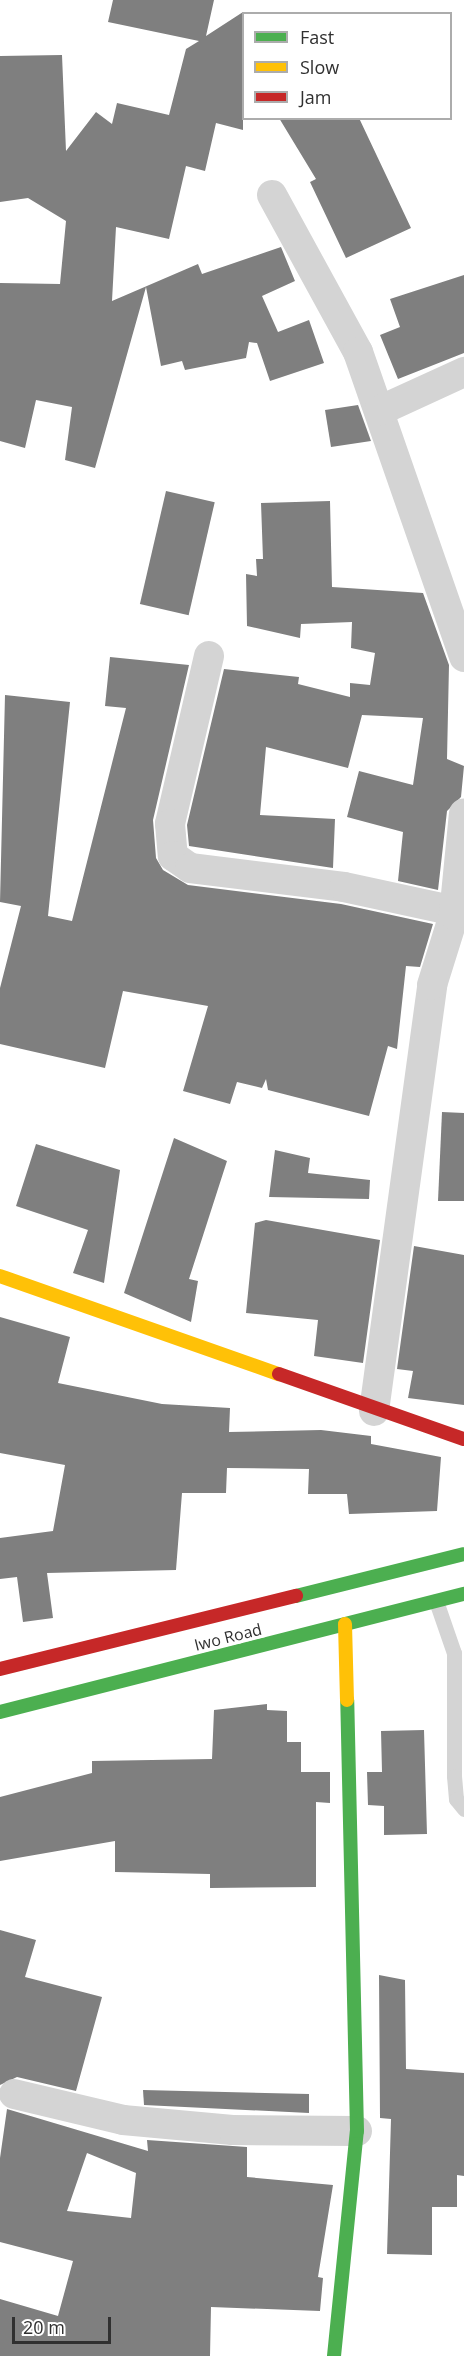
<!DOCTYPE html>
<style>
body{margin:0}
#map{position:relative;width:464px;height:2356px;overflow:hidden;background:#fff;font-family:"Open Sans",sans-serif}
div>[style]{position:absolute}
[style*='--x']{left:calc(var(--x)*1px);top:calc(var(--y)*1px);width:calc(var(--w)*1px);rotate:calc(var(--a)*1deg)}
.building>*{inset:0;background:#7f7f7f;transform-origin:0 0}
.lane>*{height:15px;margin:-7.5px;padding:0 7.5px;transform-origin:7.5px;border-radius:7.5px;background:#d4d4d4}
.street>*{height:30px;margin:-15px;padding:0 15px;transform-origin:15px;border-radius:15px;background:#d4d4d4}
.fast>*{height:14px;margin:-7px;padding:0 7px;transform-origin:7px;border-radius:7px;background:#4caf50}
.slow>*{height:14px;margin:-7px;padding:0 7px;transform-origin:7px;border-radius:7px;background:#ffc107}
.jam>*{height:14px;margin:-7px;padding:0 7px;transform-origin:7px;border-radius:7px;background:#c62828}
span{translate:-50% -50%;white-space:nowrap;text-align:center;line-height:1.15;-webkit-text-stroke:6px #fff;paint-order:stroke}
.street-label{font-size:16px;color:#303030}
.legend{position:absolute;left:242px;top:12px;width:210px;height:108px;box-sizing:border-box;background:#fff;border:2px solid #acacac;margin:0;padding:8px 10px;list-style:none;font-size:18px;color:#303030}
.legend li{display:flex;align-items:center;gap:12px;height:30px}
.legend b{width:30px;border:2px solid #acacac}
.scale{position:absolute;left:12px;top:2317px;width:99px;height:27px;box-sizing:border-box;border:3px solid #303030;border-top:0;padding-left:8px;font-size:18px;line-height:21px;white-space:nowrap;color:#303030;-webkit-text-stroke:4px #fff;paint-order:stroke}
</style>
<div id="map">
<div class="building">
<div style="clip-path:polygon(113px 0,214px 0,206px 36px,243px 12px,243px 130px,216px 123px,205px 171px,186px 166px,169px 239px,116px 227px,112px 301px,198px 264px,202px 274px,281px 247px,295px 281px,262px 296px,278px 332px,309px 320px,324px 363px,270px 381px,257px 343px,249px 342px,246px 358px,185px 370px,182px 361px,161px 366px,146px 287px,95px 468px,65px 460px,72px 407px,36px 400px,25px 448px,0 441px,0 283px,60px 284px,66px 221px,28px 198px,0 202px,0 56px,62px 55px,66px 151px,96px 112px,112px 124px,117px 103px,169px 115px,186px 49px,199px 41px,108px 22px)"></div>
<div style="clip-path:polygon(279px 118px,359px 118px,411px 228px,346px 258px,310px 182px,316px 179px)"></div>
<div style="clip-path:polygon(464px 275px,464px 353px,398px 379px,380px 335px,400px 327px,390px 299px)"></div>
<div style="clip-path:polygon(358px 405px,371px 441px,331px 447px,325px 410px)"></div>
<div style="left:166px;top:491px;width:50px;height:116px;rotate:13deg"></div>
<div style="clip-path:polygon(330px 501px,332px 587px,423px 593px,449px 665px,447px 759px,464px 766px,461px 797px,447px 811px,438px 890px,398px 881px,403px 832px,347px 817px,359px 771px,413px 785px,423px 718px,362px 715px,348px 768px,266px 747px,260px 815px,335px 819px,333px 868px,189px 846px,187px 825px,224px 669px,299px 677px,298px 684px,350px 697px,350px 683px,370px 685px,375px 653px,351px 648px,352px 622px,301px 624px,300px 638px,247px 626px,246px 574px,257px 576px,256px 559px,263px 559px,261px 503px)"></div>
<div style="clip-path:polygon(110px 657px,189px 665px,153px 820px,156px 858px,163px 870px,188px 885px,341px 904px,433px 924px,420px 967px,406px 966px,397px 1049px,388px 1046px,369px 1116px,268px 1090px,266px 1079px,262px 1088px,237px 1082px,230px 1104px,183px 1091px,208px 1006px,123px 991px,105px 1068px,0 1044px,0 988px,21px 906px,0 902px,5px 695px,70px 702px,48px 916px,72px 921px,126px 708px,105px 706px)"></div>
<div style="clip-path:polygon(442px 1112px,464px 1113px,464px 1201px,438px 1201px)"></div>
<div style="clip-path:polygon(174px 1138px,227px 1161px,189px 1279px,198px 1281px,191px 1322px,124px 1293px)"></div>
<div style="clip-path:polygon(36px 1144px,120px 1170px,104px 1283px,73px 1273px,88px 1230px,16px 1206px)"></div>
<div style="clip-path:polygon(275px 1150px,310px 1158px,308px 1173px,370px 1180px,369px 1199px,269px 1197px)"></div>
<div style="clip-path:polygon(266px 1220px,380px 1240px,363px 1363px,314px 1356px,318px 1320px,246px 1313px,255px 1223px)"></div>
<div style="clip-path:polygon(414px 1246px,464px 1255px,464px 1405px,408px 1398px,413px 1371px,397px 1369px)"></div>
<div style="clip-path:polygon(0 1317px,70px 1337px,58px 1383px,162px 1404px,230px 1408px,229px 1432px,321px 1430px,371px 1436px,371px 1444px,441px 1457px,437px 1511px,349px 1514px,347px 1494px,308px 1494px,309px 1469px,227px 1468px,226px 1493px,182px 1493px,176px 1570px,47px 1573px,53px 1618px,23px 1622px,17px 1577px,0 1579px,0 1538px,53px 1531px,65px 1465px,0 1453px)"></div>
<div style="clip-path:polygon(267px 1704px,267px 1710px,287px 1711px,287px 1742px,301px 1742px,301px 1772px,330px 1772px,330px 1803px,316px 1802px,316px 1887px,210px 1888px,210px 1874px,115px 1872px,115px 1841px,0 1861px,0 1797px,92px 1773px,92px 1761px,212px 1759px,214px 1710px)"></div>
<div style="clip-path:polygon(424px 1730px,427px 1834px,384px 1835px,384px 1806px,368px 1805px,367px 1772px,382px 1772px,381px 1731px)"></div>
<div style="clip-path:polygon(0 1930px,36px 1940px,25px 1977px,102px 1997px,76px 2091px,17px 2077px,0 2085px)"></div>
<div style="clip-path:polygon(379px 1975px,405px 1980px,406px 2069px,464px 2073px,464px 2176px,457px 2175px,457px 2207px,432px 2207px,432px 2255px,387px 2254px,391px 2119px,380px 2118px)"></div>
<div style="clip-path:polygon(143px 2090px,309px 2094px,309px 2113px,144px 2105px)"></div>
<div style="clip-path:polygon(evenodd,7px 2109px,148px 2151px,147px 2140px,247px 2147px,247px 2177px,333px 2185px,318px 2277px,323px 2278px,320px 2311px,211px 2307px,210px 2356px,0 2356px,0 2299px,58px 2316px,73px 2261px,0 2242px,0 2158px,7px 2109px,87px 2153px,136px 2173px,131px 2218px,67px 2211px,87px 2153px)"></div>
</div>
<div class="lane">
<div style="--x:436;--y:1601;--w:55;--a:70.9"></div>
<div style="--x:454;--y:1653;--w:123;--a:90"></div>
<div style="--x:454;--y:1776;--w:23;--a:85"></div>
<div style="--x:456;--y:1799;--w:13;--a:51"></div>
</div>
<div class="street">
<div style="--x:272;--y:195;--w:179;--a:61.3"></div>
<div style="--x:358;--y:352;--w:323;--a:70.8"></div>
<div style="--x:379;--y:411;--w:94;--a:-24.6"></div>
<div style="--x:209;--y:656;--w:172;--a:103.1"></div>
<div style="--x:170;--y:824;--w:32;--a:85"></div>
<div style="--x:173;--y:856;--w:21;--a:35"></div>
<div style="--x:190;--y:868;--w:155;--a:7"></div>
<div style="--x:344;--y:887;--w:123;--a:12.2"></div>
<div style="--x:374;--y:1411;--w:430;--a:-82.2"></div>
<div style="--x:432;--y:985;--w:73;--a:-72.6"></div>
<div style="--x:454;--y:915;--w:102;--a:-84.4"></div>
<div style="--x:14;--y:2094;--w:112;--a:13.4"></div>
<div style="--x:123;--y:2120;--w:110;--a:5.2"></div>
<div style="--x:233;--y:2130;--w:124;--a:0.5"></div>
</div>
<div class="fast">
<div style="--x:296;--y:1596;--w:173;--a:-14"></div>
<div style="--x:0;--y:1712;--w:479;--a:-14.3"></div>
<div style="--x:334;--y:2356;--w:226;--a:-84.2"></div>
<div style="--x:357;--y:2131;--w:431;--a:-91.3"></div>
</div>
<div class="slow">
<div style="--x:0;--y:1276;--w:296;--a:19.4"></div>
<div style="--x:345;--y:1624;--w:76;--a:88.5"></div>
</div>
<div class="jam">
<div style="--x:279;--y:1374;--w:196;--a:19.4"></div>
<div style="--x:0;--y:1669;--w:305;--a:-13.9"></div>
</div>
<div class="street-label">
<span style="left:228px;top:1637px;rotate:-14deg">Iwo Road</span>
</div>
<ul class="legend">
<li><b style="height:8px;background:#4caf50"></b>Fast</li>
<li><b style="height:8px;background:#ffc107"></b>Slow</li>
<li><b style="height:8px;background:#c62828"></b>Jam</li>
</ul>
<div class="scale">20 m</div>
</div>
